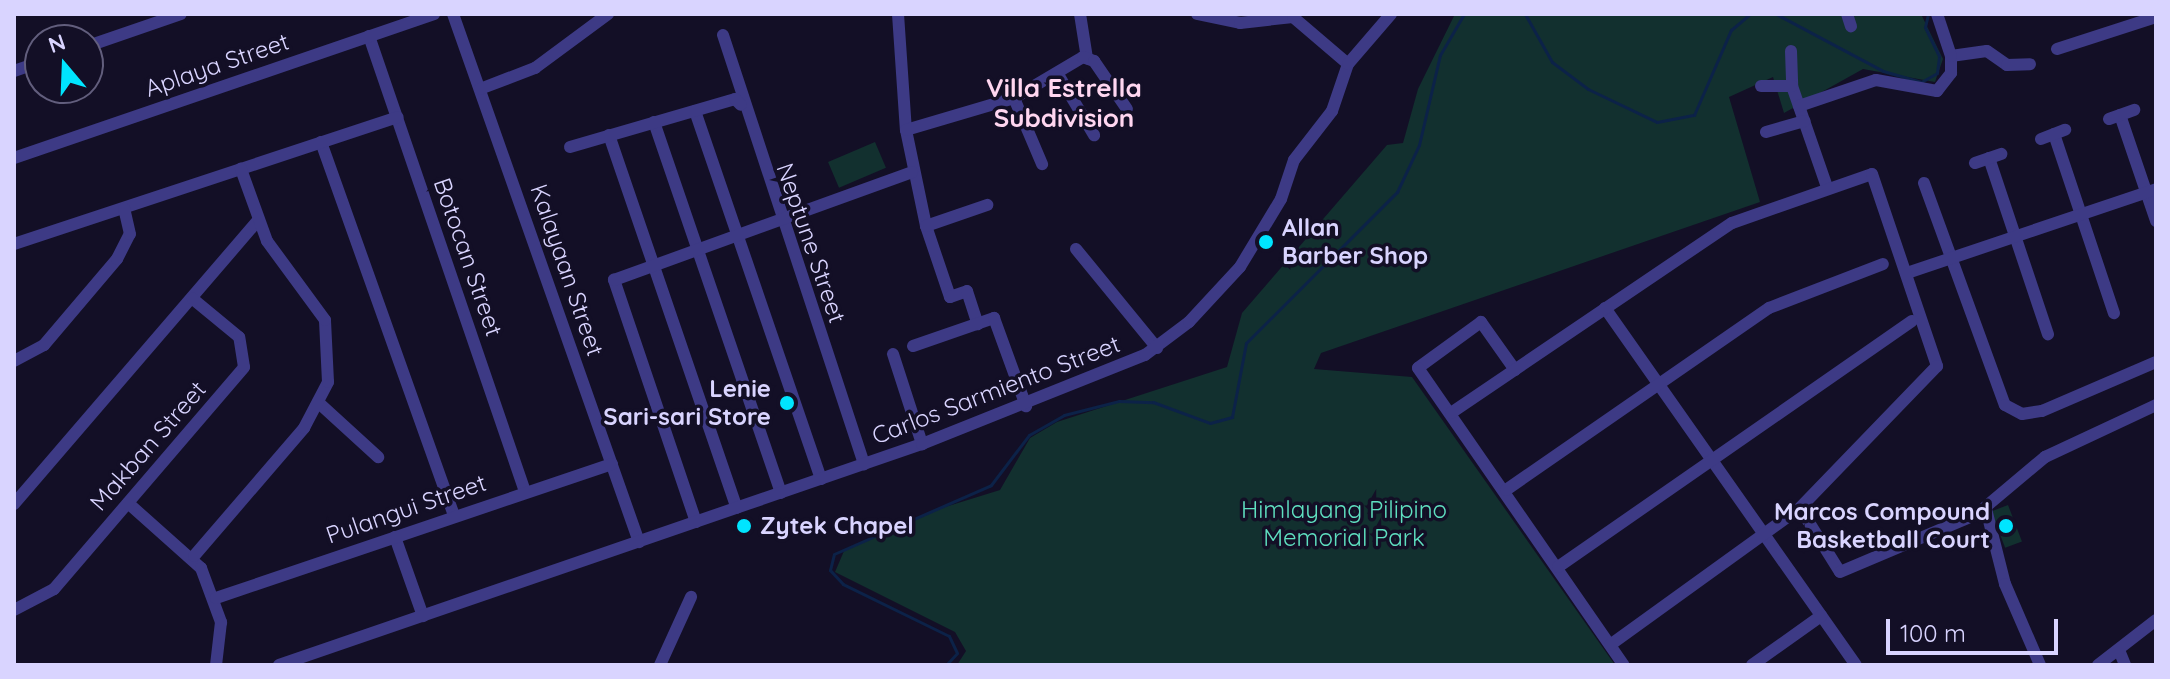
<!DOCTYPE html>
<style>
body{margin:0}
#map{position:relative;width:2170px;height:679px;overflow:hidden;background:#130f26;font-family:Quicksand,sans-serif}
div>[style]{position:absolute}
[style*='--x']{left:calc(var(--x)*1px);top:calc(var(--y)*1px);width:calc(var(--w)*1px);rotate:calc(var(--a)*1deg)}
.green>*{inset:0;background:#12302f;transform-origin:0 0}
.stream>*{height:3px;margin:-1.5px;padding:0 1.5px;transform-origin:1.5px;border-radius:1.5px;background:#0c2248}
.street>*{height:12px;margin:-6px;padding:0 6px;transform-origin:6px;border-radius:6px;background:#3d3a85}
.dots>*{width:22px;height:22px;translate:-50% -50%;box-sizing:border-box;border:4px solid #130f26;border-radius:50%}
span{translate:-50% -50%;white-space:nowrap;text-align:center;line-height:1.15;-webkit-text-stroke:7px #130f26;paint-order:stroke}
.street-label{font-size:24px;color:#d9d4ff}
.poi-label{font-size:24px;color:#d9d4ff;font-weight:700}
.left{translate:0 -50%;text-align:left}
.right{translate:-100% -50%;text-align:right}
.park-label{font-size:24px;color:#5fe0c0}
.neighbourhood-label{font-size:26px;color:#ffd6f0;font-weight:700}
.frame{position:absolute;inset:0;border:16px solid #d9d4ff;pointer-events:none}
.north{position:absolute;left:24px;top:24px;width:80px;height:80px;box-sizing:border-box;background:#130f26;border:2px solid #625e7d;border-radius:50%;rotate:341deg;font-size:22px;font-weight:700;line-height:32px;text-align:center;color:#d9d4ff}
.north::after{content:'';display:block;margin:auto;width:28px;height:36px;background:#00e5ff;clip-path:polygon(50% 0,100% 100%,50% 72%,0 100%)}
.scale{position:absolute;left:1886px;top:619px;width:172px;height:36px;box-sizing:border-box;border:4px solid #d9d4ff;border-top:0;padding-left:10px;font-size:24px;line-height:28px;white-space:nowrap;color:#d9d4ff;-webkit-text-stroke:6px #130f26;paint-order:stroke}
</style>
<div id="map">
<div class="green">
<div style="clip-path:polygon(1455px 14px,1921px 14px,1943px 59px,1935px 82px,1863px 69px,1784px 113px,1773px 77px,1729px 97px,1760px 202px,1321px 353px,1314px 369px,1412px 377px,1615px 665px,957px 665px,966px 651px,955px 632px,835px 572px,844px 551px,929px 512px,1000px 490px,1030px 438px,1057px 422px,1227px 367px,1242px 313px,1387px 145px,1403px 143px,1418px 89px)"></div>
<div style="left:875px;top:142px;width:28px;height:51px;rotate:67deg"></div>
<div style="left:2008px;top:505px;width:39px;height:18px;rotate:69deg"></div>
</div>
<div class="stream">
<div style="--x:1525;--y:14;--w:55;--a:60.6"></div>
<div style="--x:1552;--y:62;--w:45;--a:36.9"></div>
<div style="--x:1588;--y:89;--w:76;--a:25.6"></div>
<div style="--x:1657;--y:122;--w:38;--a:-11"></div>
<div style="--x:1694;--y:115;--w:93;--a:-66.5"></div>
<div style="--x:1731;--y:30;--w:25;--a:-40"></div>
<div style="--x:1776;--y:14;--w:121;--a:28"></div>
<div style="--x:1883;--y:71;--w:40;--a:16"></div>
<div style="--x:1921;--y:82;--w:18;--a:-29"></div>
<div style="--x:1937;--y:73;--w:17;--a:-83"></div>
<div style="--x:1939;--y:56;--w:32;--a:-116"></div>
<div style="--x:1925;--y:27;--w:13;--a:-77"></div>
<div style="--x:946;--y:665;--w:16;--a:-47"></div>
<div style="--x:957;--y:653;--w:19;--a:-115"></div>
<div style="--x:949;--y:636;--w:118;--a:-153.9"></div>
<div style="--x:843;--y:584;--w:19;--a:-133"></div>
<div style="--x:830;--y:570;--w:16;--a:-76"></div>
<div style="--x:834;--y:554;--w:171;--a:-23.7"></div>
<div style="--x:991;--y:485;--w:63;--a:-52.8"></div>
<div style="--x:1029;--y:435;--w:40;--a:-29.7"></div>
<div style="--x:1064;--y:415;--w:57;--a:-14.3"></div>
<div style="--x:1119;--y:401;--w:34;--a:2"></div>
<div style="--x:1153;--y:402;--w:61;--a:20.2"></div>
<div style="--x:1210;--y:423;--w:23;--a:-15"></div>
<div style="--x:1232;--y:417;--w:75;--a:-79.3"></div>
<div style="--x:1246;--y:343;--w:214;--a:-45"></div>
<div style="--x:1397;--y:192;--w:52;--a:-64.9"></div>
<div style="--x:1419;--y:145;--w:92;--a:-76.9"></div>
<div style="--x:1440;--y:55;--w:48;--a:-59.7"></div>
</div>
<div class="street">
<div style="--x:453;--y:14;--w:560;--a:70.59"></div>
<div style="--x:898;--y:14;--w:116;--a:86.1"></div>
<div style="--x:906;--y:130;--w:98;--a:78.2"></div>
<div style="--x:926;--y:226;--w:75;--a:71.3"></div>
<div style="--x:950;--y:297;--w:18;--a:-19"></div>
<div style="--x:967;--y:291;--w:35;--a:72"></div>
<div style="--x:1080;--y:14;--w:45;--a:81"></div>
<div style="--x:1197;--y:14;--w:44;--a:11.8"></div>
<div style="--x:1240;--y:23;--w:53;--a:-6.5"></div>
<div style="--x:1293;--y:17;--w:72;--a:40.5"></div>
<div style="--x:1847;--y:14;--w:13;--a:72"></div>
<div style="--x:723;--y:35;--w:452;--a:71.8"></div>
<div style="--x:369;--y:36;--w:481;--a:71.1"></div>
<div style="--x:88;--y:46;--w:98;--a:-19"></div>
<div style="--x:2057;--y:49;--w:104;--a:-17.9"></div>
<div style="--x:1791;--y:51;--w:35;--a:88"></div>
<div style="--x:1792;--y:86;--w:104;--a:70.9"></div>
<div style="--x:1951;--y:56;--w:36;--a:-8"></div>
<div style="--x:1987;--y:51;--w:24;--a:35"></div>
<div style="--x:2007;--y:65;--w:23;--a:-2"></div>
<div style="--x:14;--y:71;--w:28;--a:-19"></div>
<div style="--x:1059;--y:76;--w:69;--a:59.3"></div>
<div style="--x:1761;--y:86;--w:31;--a:0"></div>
<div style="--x:480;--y:89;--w:59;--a:-20.9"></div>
<div style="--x:535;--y:68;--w:91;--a:-36.5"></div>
<div style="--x:1014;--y:98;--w:72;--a:67"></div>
<div style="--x:1799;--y:106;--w:81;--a:-18.7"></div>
<div style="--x:1876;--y:80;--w:62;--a:10.2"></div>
<div style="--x:1937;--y:91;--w:23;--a:-52"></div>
<div style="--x:1951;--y:73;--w:17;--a:-90"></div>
<div style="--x:1951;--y:56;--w:44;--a:-108.4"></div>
<div style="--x:695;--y:111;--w:389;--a:71.1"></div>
<div style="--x:2120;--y:115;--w:112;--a:71.2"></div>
<div style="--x:2109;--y:119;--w:27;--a:-20"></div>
<div style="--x:654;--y:122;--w:392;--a:71.1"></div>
<div style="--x:906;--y:130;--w:113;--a:-16.5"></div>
<div style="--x:1014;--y:98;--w:80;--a:-30.7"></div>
<div style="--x:1083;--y:57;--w:12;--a:20"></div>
<div style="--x:1094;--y:61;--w:58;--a:55.5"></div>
<div style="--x:1766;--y:132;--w:40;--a:-16"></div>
<div style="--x:2054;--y:134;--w:189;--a:71.5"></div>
<div style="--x:609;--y:135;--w:394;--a:71.1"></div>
<div style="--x:2041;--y:139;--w:26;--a:-21"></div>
<div style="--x:321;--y:142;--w:397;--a:70.4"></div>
<div style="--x:570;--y:147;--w:172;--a:-16.2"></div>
<div style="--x:735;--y:99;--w:8;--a:45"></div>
<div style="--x:14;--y:158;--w:444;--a:-18.9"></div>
<div style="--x:1989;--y:158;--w:186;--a:71.5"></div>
<div style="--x:1975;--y:163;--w:28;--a:-19"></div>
<div style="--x:1924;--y:183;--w:236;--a:70"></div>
<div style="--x:2005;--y:405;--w:19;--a:28"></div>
<div style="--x:2022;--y:414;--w:20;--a:-9"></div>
<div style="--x:2042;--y:411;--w:124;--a:-23.3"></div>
<div style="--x:926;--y:226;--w:65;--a:-19"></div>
<div style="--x:14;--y:244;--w:404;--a:-18.3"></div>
<div style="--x:1076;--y:249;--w:128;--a:50.7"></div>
<div style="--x:1907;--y:273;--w:263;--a:-18.6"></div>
<div style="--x:1605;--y:308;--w:436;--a:54.9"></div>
<div style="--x:913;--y:346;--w:86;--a:-19.1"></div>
<div style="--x:994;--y:318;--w:94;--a:70"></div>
<div style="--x:893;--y:354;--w:95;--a:72.1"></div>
<div style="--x:14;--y:361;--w:34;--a:-28"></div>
<div style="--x:44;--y:345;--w:113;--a:-49.7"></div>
<div style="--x:117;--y:259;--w:28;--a:-63"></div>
<div style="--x:130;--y:234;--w:26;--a:-103"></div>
<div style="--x:1515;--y:370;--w:59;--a:-125.3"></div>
<div style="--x:1481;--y:322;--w:78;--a:143.9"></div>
<div style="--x:1418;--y:368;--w:361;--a:55.3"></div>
<div style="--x:320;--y:404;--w:79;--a:42.4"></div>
<div style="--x:1451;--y:413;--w:339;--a:-34.1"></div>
<div style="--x:1732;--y:223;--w:148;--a:-19.3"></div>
<div style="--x:1872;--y:174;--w:203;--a:71.3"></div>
<div style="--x:1937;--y:366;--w:197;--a:134"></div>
<div style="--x:1800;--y:508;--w:234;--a:144.2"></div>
<div style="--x:1506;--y:490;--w:320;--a:-34.7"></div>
<div style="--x:1769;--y:308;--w:122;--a:-21.1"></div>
<div style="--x:128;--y:503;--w:98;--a:41.7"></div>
<div style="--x:201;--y:568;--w:58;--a:69.7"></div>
<div style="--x:221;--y:622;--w:43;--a:96.6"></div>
<div style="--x:14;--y:504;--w:374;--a:-49.3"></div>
<div style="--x:1800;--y:508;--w:75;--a:58"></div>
<div style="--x:1840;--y:572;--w:149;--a:-22.9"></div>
<div style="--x:1977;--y:514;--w:89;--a:-40"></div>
<div style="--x:2045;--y:457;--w:123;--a:-25.1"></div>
<div style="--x:1986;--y:509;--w:77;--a:75.8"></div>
<div style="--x:2005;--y:584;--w:88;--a:66.6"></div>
<div style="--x:696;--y:522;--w:256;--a:-108.7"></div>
<div style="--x:614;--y:280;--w:317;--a:-19.9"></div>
<div style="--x:395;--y:537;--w:84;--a:70.5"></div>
<div style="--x:194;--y:556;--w:169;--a:-49.3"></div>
<div style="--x:304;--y:428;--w:52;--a:-62.4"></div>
<div style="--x:328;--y:382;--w:62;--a:-92.8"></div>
<div style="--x:325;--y:320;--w:98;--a:-126.3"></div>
<div style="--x:267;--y:241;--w:77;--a:-109.9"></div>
<div style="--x:1558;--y:567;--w:431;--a:-34.8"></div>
<div style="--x:216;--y:598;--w:418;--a:-18.7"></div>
<div style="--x:14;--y:610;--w:45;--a:-27.7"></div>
<div style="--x:54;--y:589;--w:292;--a:-49.4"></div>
<div style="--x:244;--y:367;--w:30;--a:-99"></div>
<div style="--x:239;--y:337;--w:60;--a:-140.4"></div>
<div style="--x:2119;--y:650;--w:16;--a:68"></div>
<div style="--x:279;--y:665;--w:680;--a:-18.97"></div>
<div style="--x:922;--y:444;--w:240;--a:-21.8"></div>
<div style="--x:1145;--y:355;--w:55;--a:-36.9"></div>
<div style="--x:1189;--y:322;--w:75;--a:-47.2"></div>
<div style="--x:1240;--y:267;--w:79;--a:-58.9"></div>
<div style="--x:1281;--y:199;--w:41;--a:-71.6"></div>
<div style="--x:1294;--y:160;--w:62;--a:-52.2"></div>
<div style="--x:1332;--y:111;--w:50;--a:-71.2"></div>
<div style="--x:1348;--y:64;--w:66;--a:-49.3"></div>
<div style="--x:660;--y:665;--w:75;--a:-65.5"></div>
<div style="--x:1752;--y:665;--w:85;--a:-35.4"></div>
<div style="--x:2098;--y:665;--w:73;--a:-37.8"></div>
</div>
<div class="dots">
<div style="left:1266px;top:242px;background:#00e5ff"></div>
<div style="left:787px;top:403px;background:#00e5ff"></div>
<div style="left:744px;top:526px;background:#00e5ff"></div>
<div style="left:2006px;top:526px;background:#00e5ff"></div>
</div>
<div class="street-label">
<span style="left:217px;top:65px;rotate:-19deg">Aplaya Street</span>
<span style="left:811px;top:243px;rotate:71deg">Neptune Street</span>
<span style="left:468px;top:257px;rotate:71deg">Botocan Street</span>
<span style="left:567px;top:270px;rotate:71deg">Kalayaan Street</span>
<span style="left:996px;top:390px;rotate:-21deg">Carlos Sarmiento Street</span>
<span style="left:148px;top:446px;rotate:-49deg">Makban Street</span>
<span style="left:406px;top:509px;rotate:-19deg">Pulangui Street</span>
</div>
<div class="poi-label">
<span class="left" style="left:1282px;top:242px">Allan<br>Barber Shop</span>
<span class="right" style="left:771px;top:403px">Lenie<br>Sari-sari Store</span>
<span class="right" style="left:1990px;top:526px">Marcos Compound<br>Basketball Court</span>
<span class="left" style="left:760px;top:526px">Zytek Chapel</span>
</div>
<div class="park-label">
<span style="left:1344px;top:524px">Himlayang Pilipino<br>Memorial Park</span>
</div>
<div class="neighbourhood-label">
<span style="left:1064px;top:103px">Villa Estrella<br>Subdivision</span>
</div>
<div class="frame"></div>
<div class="north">N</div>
<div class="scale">100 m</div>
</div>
